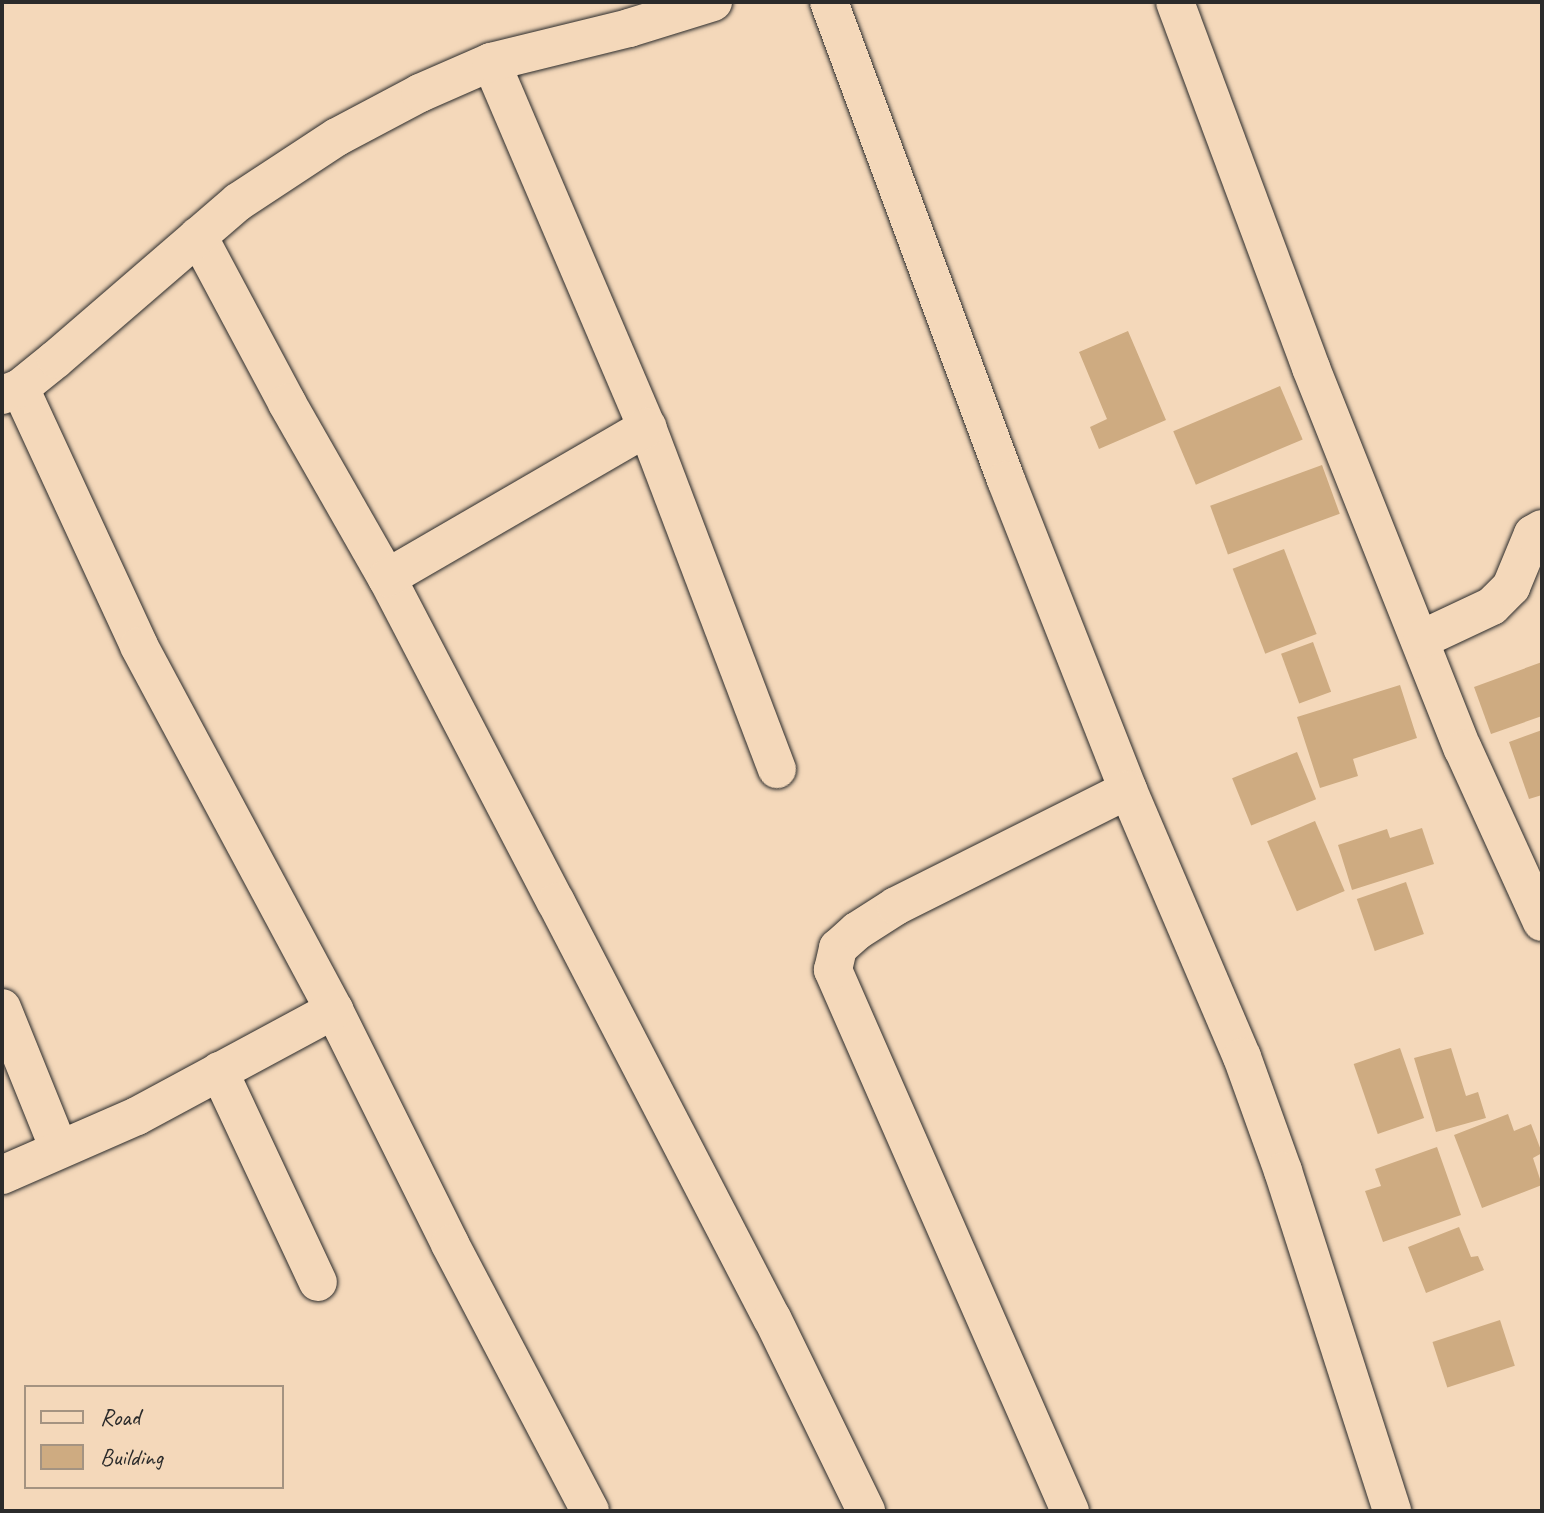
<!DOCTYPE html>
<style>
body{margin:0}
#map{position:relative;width:1544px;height:1513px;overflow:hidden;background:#f4d8ba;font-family:Caveat,sans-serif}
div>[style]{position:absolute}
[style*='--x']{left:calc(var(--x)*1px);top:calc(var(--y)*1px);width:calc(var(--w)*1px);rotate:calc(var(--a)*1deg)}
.building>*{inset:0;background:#ceab81;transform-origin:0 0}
.roads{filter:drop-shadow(0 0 2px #2b2b2b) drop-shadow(0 0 2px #2b2b2b)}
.minor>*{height:38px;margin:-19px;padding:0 19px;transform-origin:19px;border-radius:19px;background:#f4d8ba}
span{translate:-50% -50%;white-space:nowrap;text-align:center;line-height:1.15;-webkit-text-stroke:6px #f4d8ba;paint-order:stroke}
.frame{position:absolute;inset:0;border:4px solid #2b2b2b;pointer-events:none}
.legend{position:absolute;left:24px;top:1385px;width:260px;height:104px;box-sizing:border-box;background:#f4d8ba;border:2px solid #a49381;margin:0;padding:10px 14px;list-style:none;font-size:24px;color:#2b2b2b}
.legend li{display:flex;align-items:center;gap:16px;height:40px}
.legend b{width:40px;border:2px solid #a49381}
</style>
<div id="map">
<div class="building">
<div style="clip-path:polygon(1128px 331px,1166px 420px,1099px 449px,1090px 427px,1107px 419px,1079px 352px)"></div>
<div style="left:1280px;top:386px;width:58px;height:116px;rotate:67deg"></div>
<div style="left:1322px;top:465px;width:52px;height:119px;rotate:70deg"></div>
<div style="left:1284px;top:549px;width:91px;height:55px;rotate:69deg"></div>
<div style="left:1313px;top:642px;width:53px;height:34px;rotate:70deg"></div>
<div style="clip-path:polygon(1542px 662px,1542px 716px,1491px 734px,1474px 687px)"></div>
<div style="clip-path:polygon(1400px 685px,1417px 738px,1353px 759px,1358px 776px,1320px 788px,1297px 717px)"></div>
<div style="clip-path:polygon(1542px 730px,1542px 795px,1529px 799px,1509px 742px)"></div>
<div style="left:1297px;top:752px;width:51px;height:70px;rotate:68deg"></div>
<div style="left:1315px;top:821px;width:76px;height:52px;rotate:67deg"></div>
<div style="clip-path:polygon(1422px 828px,1434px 864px,1352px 890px,1338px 845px,1387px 829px,1390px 838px)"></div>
<div style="left:1406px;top:882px;width:55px;height:52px;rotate:71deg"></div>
<div style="left:1400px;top:1048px;width:74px;height:49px;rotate:71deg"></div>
<div style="clip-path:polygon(1451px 1048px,1466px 1096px,1478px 1092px,1486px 1118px,1436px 1132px,1414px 1058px)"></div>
<div style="clip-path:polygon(1508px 1114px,1514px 1131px,1531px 1124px,1542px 1153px,1533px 1158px,1542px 1185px,1482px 1208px,1454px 1135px)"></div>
<div style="clip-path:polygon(1437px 1147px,1461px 1215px,1383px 1242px,1365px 1191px,1381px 1186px,1375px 1169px)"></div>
<div style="clip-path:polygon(1459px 1227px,1471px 1257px,1478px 1256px,1484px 1270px,1426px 1293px,1408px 1247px)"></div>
<div style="left:1500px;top:1320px;width:48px;height:71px;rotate:72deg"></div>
</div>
<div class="roads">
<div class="minor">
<div style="--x:829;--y:2;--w:510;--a:69.68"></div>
<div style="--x:1006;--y:480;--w:333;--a:68.5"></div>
<div style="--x:1128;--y:790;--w:290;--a:66.9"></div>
<div style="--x:1242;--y:1057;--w:121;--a:70.2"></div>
<div style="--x:1283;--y:1171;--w:357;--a:72.2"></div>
<div style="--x:1175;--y:2;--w:390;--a:69.6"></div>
<div style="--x:1311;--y:368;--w:410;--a:68.3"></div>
<div style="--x:1463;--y:749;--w:190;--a:65.5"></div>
<div style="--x:491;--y:62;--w:397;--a:66.9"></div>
<div style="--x:647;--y:427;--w:366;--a:69.2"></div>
<div style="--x:198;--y:236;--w:189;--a:61.9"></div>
<div style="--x:287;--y:403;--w:202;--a:60.3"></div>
<div style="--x:387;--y:578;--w:365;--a:62.5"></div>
<div style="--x:556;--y:902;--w:469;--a:62.6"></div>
<div style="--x:772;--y:1318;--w:215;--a:64"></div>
<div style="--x:20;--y:388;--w:284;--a:65.2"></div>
<div style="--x:139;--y:646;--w:413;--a:61.8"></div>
<div style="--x:334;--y:1010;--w:261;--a:63.6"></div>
<div style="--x:450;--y:1244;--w:301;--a:62.3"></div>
<div style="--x:2;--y:395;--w:19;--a:-21"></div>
<div style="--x:20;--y:388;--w:46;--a:-38.9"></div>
<div style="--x:56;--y:359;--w:240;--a:-40.8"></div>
<div style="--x:238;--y:202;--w:118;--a:-33.3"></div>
<div style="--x:337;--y:137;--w:94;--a:-27.9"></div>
<div style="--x:420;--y:93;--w:77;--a:-23.6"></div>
<div style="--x:491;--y:62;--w:142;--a:-13.8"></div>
<div style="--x:629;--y:28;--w:88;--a:-17.2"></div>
<div style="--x:387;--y:578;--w:301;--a:-30.1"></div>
<div style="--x:1422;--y:639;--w:77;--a:-25.2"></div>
<div style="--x:1492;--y:606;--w:27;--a:-45"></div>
<div style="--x:1511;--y:587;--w:57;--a:-67.5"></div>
<div style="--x:1533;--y:534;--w:10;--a:-29"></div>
<div style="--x:2;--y:1008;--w:152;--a:68"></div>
<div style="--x:219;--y:1071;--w:233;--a:64.9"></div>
<div style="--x:2;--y:1175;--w:147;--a:-23.6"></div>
<div style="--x:137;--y:1116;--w:224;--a:-28.3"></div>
<div style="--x:1070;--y:1511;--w:591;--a:-113.66"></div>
<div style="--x:833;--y:970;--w:23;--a:-77"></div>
<div style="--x:838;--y:948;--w:25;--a:-42"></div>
<div style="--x:857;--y:931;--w:46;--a:-32.7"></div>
<div style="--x:896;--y:906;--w:259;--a:-26.6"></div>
</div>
</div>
<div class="frame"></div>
<ul class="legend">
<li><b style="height:10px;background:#f4d8ba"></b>Road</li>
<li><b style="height:22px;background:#ceab81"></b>Building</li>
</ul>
</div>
